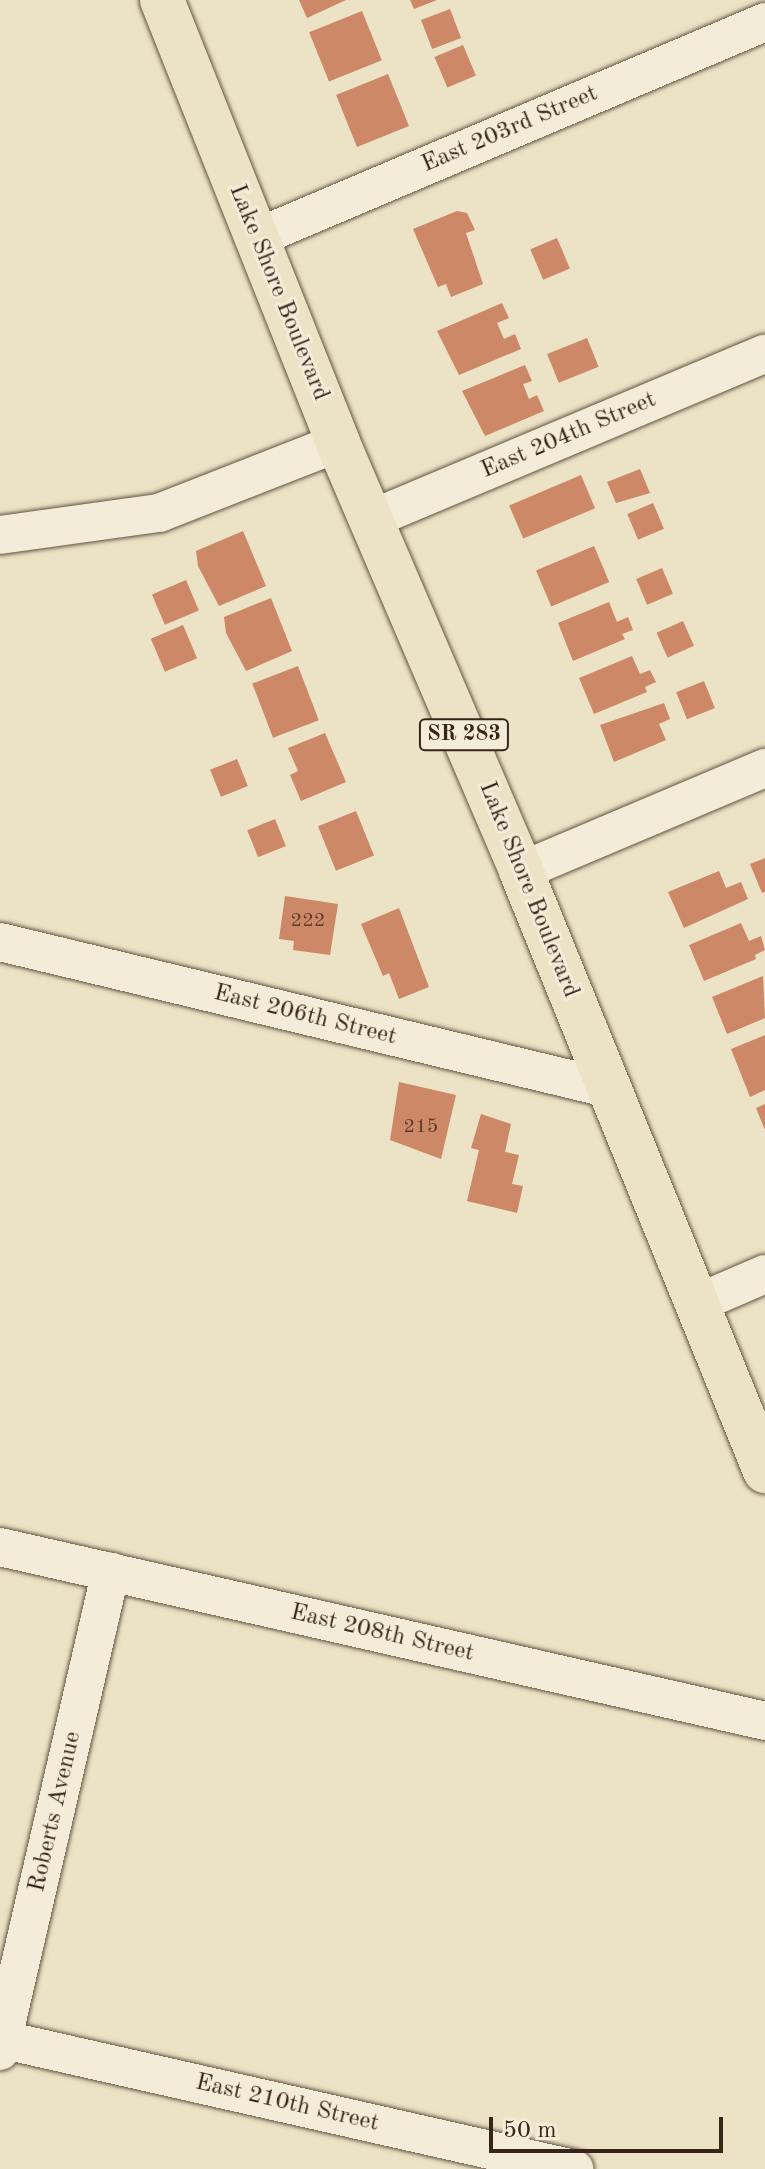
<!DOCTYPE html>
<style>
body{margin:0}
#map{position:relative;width:765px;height:2169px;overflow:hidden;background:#ece2c5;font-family:"Old Standard TT",serif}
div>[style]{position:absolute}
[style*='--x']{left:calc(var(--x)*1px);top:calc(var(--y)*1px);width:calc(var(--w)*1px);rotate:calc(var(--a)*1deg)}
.building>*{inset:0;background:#cc8867;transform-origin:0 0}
.roads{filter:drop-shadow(0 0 2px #645442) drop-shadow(0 0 2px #645442)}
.street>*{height:38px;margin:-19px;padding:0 19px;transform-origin:19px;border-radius:19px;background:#f3ecd9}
.primary>*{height:44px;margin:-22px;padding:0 22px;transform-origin:22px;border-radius:22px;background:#ece2c5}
span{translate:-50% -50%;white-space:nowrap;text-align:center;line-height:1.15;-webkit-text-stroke:6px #f3ecd9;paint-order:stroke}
.number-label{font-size:20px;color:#5c3e2b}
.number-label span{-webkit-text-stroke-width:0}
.shield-label span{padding:2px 6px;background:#f3ecd9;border:2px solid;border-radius:6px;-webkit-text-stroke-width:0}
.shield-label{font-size:22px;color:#372517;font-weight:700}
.street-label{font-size:24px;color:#372517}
.scale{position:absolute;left:489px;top:2117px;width:234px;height:36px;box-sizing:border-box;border:4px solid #372517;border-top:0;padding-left:10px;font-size:24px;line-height:28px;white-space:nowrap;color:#372517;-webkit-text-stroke:6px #f3ecd9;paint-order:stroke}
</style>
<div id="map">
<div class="building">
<div style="clip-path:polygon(299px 0,346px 0,307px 18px)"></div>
<div style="clip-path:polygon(410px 0,437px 0,414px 9px)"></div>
<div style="left:450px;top:9px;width:31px;height:31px;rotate:69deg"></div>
<div style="left:362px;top:11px;width:53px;height:57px;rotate:68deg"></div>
<div style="left:463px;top:45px;width:33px;height:31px;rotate:67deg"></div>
<div style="left:388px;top:74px;width:56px;height:56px;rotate:68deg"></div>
<div style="clip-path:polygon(457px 211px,467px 213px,475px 230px,466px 233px,483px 284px,451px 297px,446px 284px,438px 287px,413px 229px)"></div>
<div style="left:557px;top:238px;width:33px;height:29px;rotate:67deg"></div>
<div style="clip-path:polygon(502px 303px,509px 318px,497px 323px,504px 339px,515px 334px,521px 349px,459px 375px,437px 331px)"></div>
<div style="left:587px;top:338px;width:31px;height:43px;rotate:68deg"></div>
<div style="clip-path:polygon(525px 365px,532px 381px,523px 384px,529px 399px,537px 395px,544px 411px,485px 436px,462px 391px)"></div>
<div style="clip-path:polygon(640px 469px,650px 493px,616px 503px,607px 482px)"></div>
<div style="left:581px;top:475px;width:36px;height:78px;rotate:67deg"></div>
<div style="left:653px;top:503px;width:28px;height:28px;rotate:67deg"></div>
<div style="clip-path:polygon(243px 531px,266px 586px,219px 606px,198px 566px,196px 551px)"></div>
<div style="left:594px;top:546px;width:39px;height:63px;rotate:67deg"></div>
<div style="left:662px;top:568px;width:28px;height:28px;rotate:67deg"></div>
<div style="left:186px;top:580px;width:33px;height:37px;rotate:67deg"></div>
<div style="clip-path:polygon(271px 598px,292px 651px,246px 671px,226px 633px,224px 617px)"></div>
<div style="clip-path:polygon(609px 602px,617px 622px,628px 617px,633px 630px,622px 634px,625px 639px,573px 661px,558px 623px)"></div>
<div style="left:683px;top:621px;width:27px;height:29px;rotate:66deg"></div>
<div style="left:183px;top:625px;width:36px;height:35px;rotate:67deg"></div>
<div style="clip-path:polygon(632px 656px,640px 674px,650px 670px,656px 682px,645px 687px,647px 692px,594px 714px,579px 678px)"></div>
<div style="left:298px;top:666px;width:58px;height:49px;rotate:69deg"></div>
<div style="left:704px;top:681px;width:29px;height:30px;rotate:68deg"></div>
<div style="clip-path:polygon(664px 703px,670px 719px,659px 724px,666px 740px,614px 762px,600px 725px)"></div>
<div style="clip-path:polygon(325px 733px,346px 782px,301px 801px,290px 775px,298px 771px,288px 748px)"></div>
<div style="left:237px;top:759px;width:29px;height:29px;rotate:68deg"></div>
<div style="left:356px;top:811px;width:48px;height:41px;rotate:68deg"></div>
<div style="left:275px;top:819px;width:29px;height:30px;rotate:68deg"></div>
<div style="clip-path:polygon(765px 858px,765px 892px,762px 893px,750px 864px)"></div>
<div style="clip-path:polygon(719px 871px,726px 888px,741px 882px,748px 899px,684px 928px,668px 892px)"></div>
<div style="clip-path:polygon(285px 896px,338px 904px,330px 955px,293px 950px,294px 941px,279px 939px)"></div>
<div style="clip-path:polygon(399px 908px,429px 987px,399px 999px,389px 973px,383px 976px,361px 924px)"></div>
<div style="clip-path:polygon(741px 923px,749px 941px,761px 936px,765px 950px,755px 955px,756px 959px,704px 981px,689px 945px)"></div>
<div style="clip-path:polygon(763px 976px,765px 1018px,727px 1034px,712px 997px)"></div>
<div style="clip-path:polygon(765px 1035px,765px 1090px,750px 1097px,731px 1049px)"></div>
<div style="clip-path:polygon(399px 1082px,456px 1095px,441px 1159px,390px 1140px)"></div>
<div style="clip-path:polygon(765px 1104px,765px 1130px,756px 1108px)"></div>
<div style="clip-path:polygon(481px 1114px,511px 1124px,505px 1152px,519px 1155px,512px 1184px,523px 1186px,517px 1213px,467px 1201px,479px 1150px,471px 1148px)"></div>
</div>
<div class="roads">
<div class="street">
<div style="--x:256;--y:238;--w:553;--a:-22.99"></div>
<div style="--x:374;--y:518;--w:424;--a:-22.8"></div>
<div style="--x:0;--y:535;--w:161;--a:-7.9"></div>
<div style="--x:159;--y:513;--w:192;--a:-21.4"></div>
<div style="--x:521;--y:871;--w:265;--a:-22.9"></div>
<div style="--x:0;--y:942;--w:628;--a:13.53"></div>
<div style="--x:698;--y:1303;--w:73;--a:-23.4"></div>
<div style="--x:0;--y:1547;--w:785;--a:12.81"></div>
<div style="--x:0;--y:2039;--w:589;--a:12.76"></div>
<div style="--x:0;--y:2051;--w:492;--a:-77"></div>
</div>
<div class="primary">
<div style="--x:162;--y:0;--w:477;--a:68.3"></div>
<div style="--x:338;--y:443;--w:465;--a:66.8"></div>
<div style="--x:521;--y:871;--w:648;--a:67.87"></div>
</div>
</div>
<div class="number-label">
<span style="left:308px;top:921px">222</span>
<span style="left:421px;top:1127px">215</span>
</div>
<div class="shield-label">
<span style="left:464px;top:735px">SR 283</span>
</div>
<div class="street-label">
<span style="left:510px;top:130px;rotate:-23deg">East 203rd Street</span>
<span style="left:278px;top:293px;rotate:68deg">Lake Shore Boulevard</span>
<span style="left:569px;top:436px;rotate:-23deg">East 204th Street</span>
<span style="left:528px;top:890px;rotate:68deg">Lake Shore Boulevard</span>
<span style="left:305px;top:1016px;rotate:14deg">East 206th Street</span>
<span style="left:382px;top:1634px;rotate:13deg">East 208th Street</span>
<span style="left:56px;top:1812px;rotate:-77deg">Roberts Avenue</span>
<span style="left:287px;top:2104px;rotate:13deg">East 210th Street</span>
</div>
<div class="scale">50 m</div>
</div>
